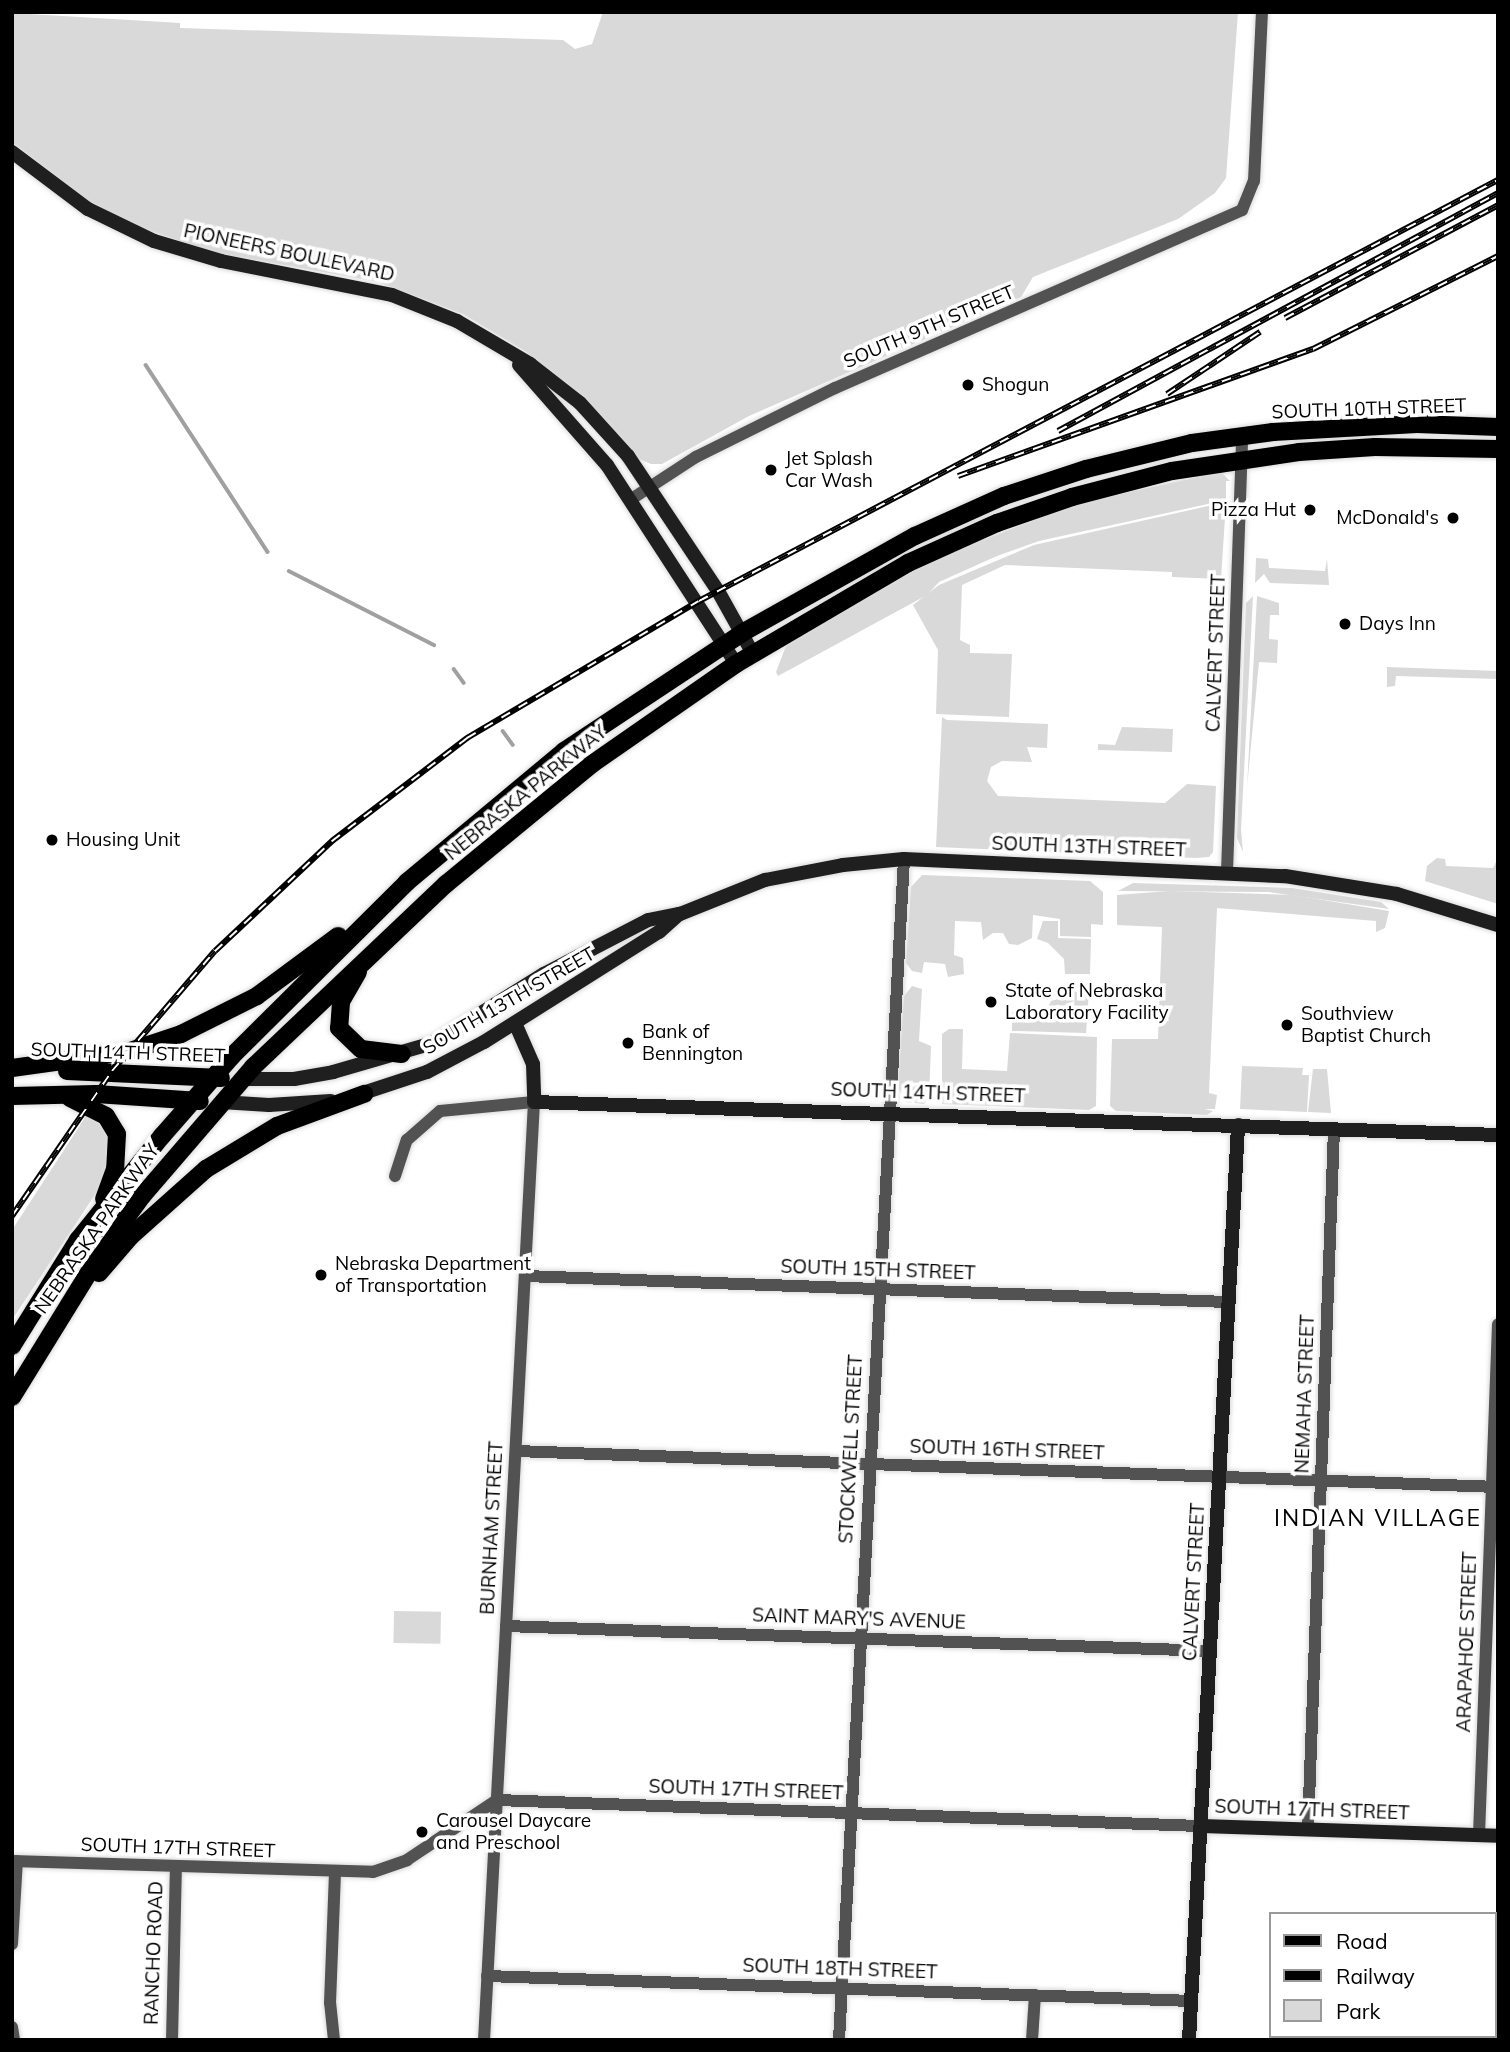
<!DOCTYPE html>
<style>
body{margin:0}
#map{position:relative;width:1510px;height:2052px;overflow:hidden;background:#fff;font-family:Mulish,sans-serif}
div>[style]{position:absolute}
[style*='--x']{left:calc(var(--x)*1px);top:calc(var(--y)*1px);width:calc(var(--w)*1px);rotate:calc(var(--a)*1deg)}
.green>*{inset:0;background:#d9d9d9;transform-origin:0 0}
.stream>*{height:3.5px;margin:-1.75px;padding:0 1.75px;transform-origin:1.75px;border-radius:1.75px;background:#a0a0a0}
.roads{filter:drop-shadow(0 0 2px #dbdbdb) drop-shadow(0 0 2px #dbdbdb)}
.street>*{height:12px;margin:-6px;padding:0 6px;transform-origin:6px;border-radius:6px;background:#525252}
.secondary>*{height:14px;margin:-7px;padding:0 7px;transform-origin:7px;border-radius:7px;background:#1f1f1f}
.primary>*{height:18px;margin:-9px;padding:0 9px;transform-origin:9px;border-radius:9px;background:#000}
.rail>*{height:6px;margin-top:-3px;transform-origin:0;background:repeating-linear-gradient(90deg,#fff 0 10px,#000 0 20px);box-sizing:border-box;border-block:2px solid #000}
.dots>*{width:19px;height:19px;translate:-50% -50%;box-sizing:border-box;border:4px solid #fff;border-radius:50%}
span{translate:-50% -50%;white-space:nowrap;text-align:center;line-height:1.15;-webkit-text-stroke:7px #fff;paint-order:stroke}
.street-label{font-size:19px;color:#000}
.poi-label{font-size:19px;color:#000}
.left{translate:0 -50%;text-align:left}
.right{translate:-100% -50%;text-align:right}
.quarter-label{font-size:23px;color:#000;letter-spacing:2px}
.frame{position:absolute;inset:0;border:14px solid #000;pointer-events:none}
.legend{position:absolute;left:1269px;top:1912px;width:228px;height:126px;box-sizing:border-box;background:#fff;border:2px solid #999;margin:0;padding:9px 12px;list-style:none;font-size:21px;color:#000}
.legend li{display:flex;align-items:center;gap:14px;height:35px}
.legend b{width:35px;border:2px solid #999}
</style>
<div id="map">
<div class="green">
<div style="clip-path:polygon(603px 12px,1238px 12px,1226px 178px,1215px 193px,1178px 219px,1033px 277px,1021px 297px,749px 416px,662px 464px,651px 464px,639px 459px,560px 379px,525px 351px,463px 314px,378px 282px,212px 252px,131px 224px,86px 199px,12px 142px,12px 13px,180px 23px,180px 28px,563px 40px,575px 49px,592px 44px)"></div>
<div style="clip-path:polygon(1221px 472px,1230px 481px,1226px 481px,1226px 500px,1039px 541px,997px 556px,939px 582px,927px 595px,778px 676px,776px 672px,786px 646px,805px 631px,931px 560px,1079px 503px)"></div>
<div style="clip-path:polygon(1226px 502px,1221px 579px,1172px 577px,1172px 572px,1005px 565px,962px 585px,960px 640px,970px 645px,970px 653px,1012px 654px,1009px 717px,936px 714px,938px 650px,913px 605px,939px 585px,1034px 545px)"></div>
<div style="clip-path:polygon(1256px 558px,1268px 559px,1269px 568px,1325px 571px,1327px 559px,1329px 585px,1270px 583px,1264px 574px,1255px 583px)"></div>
<div style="clip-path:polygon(1253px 596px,1241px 830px,1243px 852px,1237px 838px,1238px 809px,1246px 603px)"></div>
<div style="clip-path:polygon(1257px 596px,1279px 603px,1279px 615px,1270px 615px,1269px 639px,1278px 640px,1277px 663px,1259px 662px,1247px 787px)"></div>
<div style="clip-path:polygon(1387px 667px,1498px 671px,1498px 679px,1396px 676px,1395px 686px,1387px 687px)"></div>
<div style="clip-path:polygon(942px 717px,947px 720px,1048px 724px,1047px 748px,1027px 747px,1032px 762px,1002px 761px,991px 767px,987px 781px,998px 796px,1165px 803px,1187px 784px,1216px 786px,1213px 852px,1209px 857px,1196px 858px,936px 847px)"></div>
<div style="clip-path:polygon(1122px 727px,1173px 729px,1172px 752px,1098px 750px,1098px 744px,1115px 745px)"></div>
<div style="clip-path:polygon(1437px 858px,1445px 859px,1446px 866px,1493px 868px,1497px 860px,1498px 904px,1425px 881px,1427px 866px)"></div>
<div style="clip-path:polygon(922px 875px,1090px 881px,1103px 892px,1103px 925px,1091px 924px,1091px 937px,1060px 936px,1060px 919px,1033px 915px,1032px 938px,1018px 945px,1009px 944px,1003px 933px,993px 933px,983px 940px,981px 922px,955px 921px,954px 955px,963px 958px,964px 974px,948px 977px,945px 964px,924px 962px,922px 973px,912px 971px,906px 963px,911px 887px)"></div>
<div style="clip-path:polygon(1133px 883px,1292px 888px,1381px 902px,1389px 909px,1269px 892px,1118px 891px)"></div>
<div style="clip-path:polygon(1169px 891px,1293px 895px,1389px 911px,1385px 928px,1376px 932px,1376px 921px,1217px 908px,1209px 1093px,1217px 1095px,1215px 1109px,1204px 1109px,1213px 1111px,1207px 1115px,1116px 1111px,1110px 1106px,1112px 1039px,1158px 1039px,1162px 927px,1117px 925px,1117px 895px)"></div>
<div style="clip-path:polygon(1043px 921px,1058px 921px,1058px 938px,1091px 939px,1090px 974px,1065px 974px,1064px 959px,1048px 943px,1037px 939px)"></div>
<div style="clip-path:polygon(912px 986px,922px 989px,919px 1041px,931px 1046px,929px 1098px,924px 1104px,906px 1102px,898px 1088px,904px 996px)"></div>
<div style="clip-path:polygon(1077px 987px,1089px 991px,1086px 1033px,1012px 1031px,1012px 1012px,1044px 1015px,1051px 1001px,1062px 998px,1066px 988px)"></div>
<div style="clip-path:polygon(963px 1029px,962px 1069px,1007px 1071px,1010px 1033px,1097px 1037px,1096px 1106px,1089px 1110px,942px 1104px,942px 1034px,949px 1029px)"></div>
<div style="clip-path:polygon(1242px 1066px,1303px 1068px,1302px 1075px,1309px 1075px,1307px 1112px,1240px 1109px)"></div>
<div style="clip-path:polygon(1313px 1069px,1327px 1069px,1331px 1113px,1308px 1112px)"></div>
<div style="clip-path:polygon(88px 1113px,108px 1133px,109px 1165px,98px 1190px,12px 1320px,12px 1230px)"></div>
<div style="left:394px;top:1611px;width:47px;height:32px;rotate:1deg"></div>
<div style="clip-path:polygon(1494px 1975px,1498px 2040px,1284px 2040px,1494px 2036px)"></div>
</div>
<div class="stream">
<div style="--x:146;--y:365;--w:223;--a:56.9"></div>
<div style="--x:289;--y:571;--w:163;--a:27"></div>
<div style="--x:454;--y:669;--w:17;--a:54"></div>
<div style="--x:503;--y:731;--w:17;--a:54"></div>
</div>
<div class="roads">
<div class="street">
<div style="--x:630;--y:500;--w:79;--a:-33.1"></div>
<div style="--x:696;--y:457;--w:155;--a:-26.4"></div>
<div style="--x:835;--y:388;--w:444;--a:-23.6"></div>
<div style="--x:1242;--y:210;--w:31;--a:-68"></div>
<div style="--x:1254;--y:181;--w:169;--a:-87.3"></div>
<div style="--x:1227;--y:872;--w:437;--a:-88"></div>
<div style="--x:395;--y:1176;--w:38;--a:-72"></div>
<div style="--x:407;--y:1140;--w:44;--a:-41.3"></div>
<div style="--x:440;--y:1111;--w:94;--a:-5.5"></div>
<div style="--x:534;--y:1102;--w:939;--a:93.05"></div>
<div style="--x:525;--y:1276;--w:704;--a:2.12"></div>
<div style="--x:516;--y:1451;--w:983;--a:2.1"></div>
<div style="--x:506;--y:1626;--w:704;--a:2.03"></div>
<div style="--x:1308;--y:1828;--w:699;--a:-87.87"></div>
<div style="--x:1479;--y:1835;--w:511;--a:-87.87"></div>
<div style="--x:12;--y:1861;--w:361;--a:1.7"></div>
<div style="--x:373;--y:1872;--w:36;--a:-19"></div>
<div style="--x:407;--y:1860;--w:108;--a:-33.7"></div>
<div style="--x:497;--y:1800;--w:704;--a:2.12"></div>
<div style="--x:12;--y:1944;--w:83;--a:-86.6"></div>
<div style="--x:1494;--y:1975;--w:4;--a:0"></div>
<div style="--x:487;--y:1976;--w:704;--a:2.03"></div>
<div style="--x:12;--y:2027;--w:13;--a:81"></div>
<div style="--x:172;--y:2040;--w:173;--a:-88.7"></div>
<div style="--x:334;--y:2040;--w:37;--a:-96"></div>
<div style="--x:330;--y:2003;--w:130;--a:-87.8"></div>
<div style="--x:839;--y:2040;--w:1183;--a:-86.85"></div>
<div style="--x:1032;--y:2040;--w:45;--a:-86.2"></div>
<div style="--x:1284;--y:2040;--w:4;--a:-90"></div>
</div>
<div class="secondary">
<div style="--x:12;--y:152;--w:95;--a:36.9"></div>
<div style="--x:88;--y:209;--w:73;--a:25.9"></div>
<div style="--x:154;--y:241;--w:70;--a:16.6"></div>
<div style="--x:221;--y:261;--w:174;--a:11.2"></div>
<div style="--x:392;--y:295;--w:70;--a:21.8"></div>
<div style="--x:457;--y:321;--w:85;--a:30.5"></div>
<div style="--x:530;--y:364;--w:63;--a:38"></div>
<div style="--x:580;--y:403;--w:72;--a:47.8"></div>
<div style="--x:628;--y:456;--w:162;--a:56.3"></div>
<div style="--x:718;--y:591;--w:72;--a:60.9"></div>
<div style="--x:519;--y:365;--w:133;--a:48.7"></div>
<div style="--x:607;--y:465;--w:237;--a:57"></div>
<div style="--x:515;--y:1023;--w:45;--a:66.3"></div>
<div style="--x:533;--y:1064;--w:38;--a:88"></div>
<div style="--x:534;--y:1102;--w:965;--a:1.96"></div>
<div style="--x:242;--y:1079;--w:52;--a:0"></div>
<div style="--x:294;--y:1079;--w:40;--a:-10"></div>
<div style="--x:333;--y:1072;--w:104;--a:-16.2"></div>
<div style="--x:433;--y:1043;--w:131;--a:-31.9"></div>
<div style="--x:544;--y:974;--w:117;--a:-27.4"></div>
<div style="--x:648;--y:920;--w:33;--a:-11"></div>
<div style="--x:680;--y:914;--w:92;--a:-21.8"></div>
<div style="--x:765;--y:880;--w:79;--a:-10.9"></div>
<div style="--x:843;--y:865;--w:61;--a:-5.6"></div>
<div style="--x:904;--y:859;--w:381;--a:2.6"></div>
<div style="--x:1285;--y:876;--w:113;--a:9.1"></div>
<div style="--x:1397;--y:894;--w:106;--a:17.1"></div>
<div style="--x:354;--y:1096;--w:77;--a:-18.2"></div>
<div style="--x:427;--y:1072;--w:64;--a:-27.8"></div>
<div style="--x:484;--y:1042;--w:207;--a:-32.2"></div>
<div style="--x:659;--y:932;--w:27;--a:-42"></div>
<div style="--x:221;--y:1102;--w:48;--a:3.6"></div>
<div style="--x:269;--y:1105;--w:62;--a:-3.7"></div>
<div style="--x:1201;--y:1826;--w:297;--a:1.9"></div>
<div style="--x:1189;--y:2040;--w:916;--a:-86.93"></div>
</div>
<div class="primary">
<div style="--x:358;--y:972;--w:34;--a:120"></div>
<div style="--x:341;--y:1002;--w:26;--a:94"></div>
<div style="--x:339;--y:1028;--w:30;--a:44"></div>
<div style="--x:361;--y:1049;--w:41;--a:7"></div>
<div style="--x:12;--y:1068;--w:116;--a:-7.9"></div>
<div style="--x:127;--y:1052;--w:57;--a:-18.4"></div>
<div style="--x:181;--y:1034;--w:85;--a:-26.6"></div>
<div style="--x:257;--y:996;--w:101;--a:-36.5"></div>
<div style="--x:67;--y:1071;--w:154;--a:2.6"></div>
<div style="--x:12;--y:1096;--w:84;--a:-1.4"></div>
<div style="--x:96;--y:1094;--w:104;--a:3.9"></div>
<div style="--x:70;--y:1098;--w:40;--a:26.6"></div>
<div style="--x:106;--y:1116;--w:21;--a:59"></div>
<div style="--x:117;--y:1134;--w:35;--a:93"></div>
<div style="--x:115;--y:1169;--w:32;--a:110"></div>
<div style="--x:99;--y:1273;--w:49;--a:-49.1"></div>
<div style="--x:131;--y:1236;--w:101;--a:-41.8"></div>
<div style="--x:206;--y:1169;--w:83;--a:-31.2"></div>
<div style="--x:277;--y:1126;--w:93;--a:-20.2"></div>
<div style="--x:12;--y:1346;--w:125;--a:-58.1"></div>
<div style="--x:78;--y:1240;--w:134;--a:-51.1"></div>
<div style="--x:162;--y:1136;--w:106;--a:-48.8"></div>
<div style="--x:232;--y:1056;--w:247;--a:-44.8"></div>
<div style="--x:407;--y:882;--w:204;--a:-39.8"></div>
<div style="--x:564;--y:751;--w:214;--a:-33.5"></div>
<div style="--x:742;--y:633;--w:198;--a:-29.3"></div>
<div style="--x:915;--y:536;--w:98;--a:-24.2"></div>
<div style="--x:1004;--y:496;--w:86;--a:-18.2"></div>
<div style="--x:1086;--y:469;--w:109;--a:-13.8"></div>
<div style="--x:1192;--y:443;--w:82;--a:-7.7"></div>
<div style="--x:1273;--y:432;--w:144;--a:-3.2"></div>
<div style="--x:1417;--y:424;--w:81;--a:2.1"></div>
<div style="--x:12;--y:1397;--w:172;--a:-58.3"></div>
<div style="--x:102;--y:1251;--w:69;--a:-53.8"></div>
<div style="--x:143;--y:1195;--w:169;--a:-49.3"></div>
<div style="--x:253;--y:1067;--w:266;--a:-43.5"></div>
<div style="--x:446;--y:884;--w:189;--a:-39.4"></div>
<div style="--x:592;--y:764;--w:175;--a:-34.8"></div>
<div style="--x:736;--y:664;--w:199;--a:-30.4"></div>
<div style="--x:908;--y:563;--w:98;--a:-24.2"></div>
<div style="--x:997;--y:523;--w:79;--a:-19.1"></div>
<div style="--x:1072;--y:497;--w:103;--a:-14.6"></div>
<div style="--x:1172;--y:471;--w:128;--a:-8.5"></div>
<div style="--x:1299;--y:452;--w:76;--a:-3.8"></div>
<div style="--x:1375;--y:447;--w:123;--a:0.9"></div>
</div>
</div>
<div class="rail">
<div style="--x:1285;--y:318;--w:241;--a:-27.9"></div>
<div style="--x:1167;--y:394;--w:112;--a:-33.7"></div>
<div style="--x:1058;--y:431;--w:500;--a:-28.41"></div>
<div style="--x:958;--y:476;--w:377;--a:-19.7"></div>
<div style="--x:1313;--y:349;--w:207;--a:-26.7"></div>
<div style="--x:12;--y:1216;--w:176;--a:-55.4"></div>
<div style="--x:112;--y:1071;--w:158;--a:-49.4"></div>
<div style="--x:215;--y:951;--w:161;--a:-43.2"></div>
<div style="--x:332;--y:841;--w:170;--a:-37.3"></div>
<div style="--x:467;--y:738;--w:269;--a:-30.6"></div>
<div style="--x:699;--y:601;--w:903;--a:-27.79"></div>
</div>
<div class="dots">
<div style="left:968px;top:385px;background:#000"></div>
<div style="left:771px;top:470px;background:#000"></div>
<div style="left:1310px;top:510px;background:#000"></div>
<div style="left:1453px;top:518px;background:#000"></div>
<div style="left:1345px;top:624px;background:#000"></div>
<div style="left:52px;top:840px;background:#000"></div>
<div style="left:991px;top:1002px;background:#000"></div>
<div style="left:1287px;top:1025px;background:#000"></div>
<div style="left:628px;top:1043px;background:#000"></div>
<div style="left:321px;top:1275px;background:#000"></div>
<div style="left:422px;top:1832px;background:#000"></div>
</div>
<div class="street-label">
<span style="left:289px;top:253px;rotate:12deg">PIONEERS BOULEVARD</span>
<span style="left:929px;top:327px;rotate:-23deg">SOUTH 9TH STREET</span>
<span style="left:1369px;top:409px;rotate:-2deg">SOUTH 10TH STREET</span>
<span style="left:1216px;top:653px;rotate:-88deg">CALVERT STREET</span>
<span style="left:526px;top:793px;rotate:-39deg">NEBRASKA PARKWAY</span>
<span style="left:1089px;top:847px;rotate:2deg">SOUTH 13TH STREET</span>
<span style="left:509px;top:1001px;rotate:-30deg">SOUTH 13TH STREET</span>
<span style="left:128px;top:1053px;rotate:2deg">SOUTH 14TH STREET</span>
<span style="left:928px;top:1093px;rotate:2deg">SOUTH 14TH STREET</span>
<span style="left:97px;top:1229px;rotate:-55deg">NEBRASKA PARKWAY</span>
<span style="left:878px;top:1270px;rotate:2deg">SOUTH 15TH STREET</span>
<span style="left:1305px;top:1394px;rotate:-88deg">NEMAHA STREET</span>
<span style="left:851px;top:1449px;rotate:-87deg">STOCKWELL STREET</span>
<span style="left:1007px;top:1450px;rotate:2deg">SOUTH 16TH STREET</span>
<span style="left:492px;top:1528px;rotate:-87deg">BURNHAM STREET</span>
<span style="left:1194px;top:1582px;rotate:-87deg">CALVERT STREET</span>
<span style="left:859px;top:1619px;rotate:2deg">SAINT MARY'S AVENUE</span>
<span style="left:1467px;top:1642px;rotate:-88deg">ARAPAHOE STREET</span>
<span style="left:746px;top:1790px;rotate:2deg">SOUTH 17TH STREET</span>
<span style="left:1312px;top:1810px;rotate:2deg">SOUTH 17TH STREET</span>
<span style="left:178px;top:1848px;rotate:2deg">SOUTH 17TH STREET</span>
<span style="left:154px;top:1953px;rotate:-88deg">RANCHO ROAD</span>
<span style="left:840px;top:1969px;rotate:2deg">SOUTH 18TH STREET</span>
</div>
<div class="poi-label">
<span class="left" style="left:982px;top:385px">Shogun</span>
<span class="left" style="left:785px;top:470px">Jet Splash<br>Car Wash</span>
<span class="right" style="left:1296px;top:510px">Pizza Hut</span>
<span class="right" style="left:1439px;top:518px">McDonald's</span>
<span class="left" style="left:1359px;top:624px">Days Inn</span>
<span class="left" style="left:66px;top:840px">Housing Unit</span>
<span class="left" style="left:1005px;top:1002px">State of Nebraska<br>Laboratory Facility</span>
<span class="left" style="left:1301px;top:1025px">Southview<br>Baptist Church</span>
<span class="left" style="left:642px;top:1043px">Bank of<br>Bennington</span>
<span class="left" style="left:335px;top:1275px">Nebraska Department<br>of Transportation</span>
<span class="left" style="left:436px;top:1832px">Carousel Daycare<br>and Preschool</span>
</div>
<div class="quarter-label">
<span style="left:1378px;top:1518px">INDIAN VILLAGE</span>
</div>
<div class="frame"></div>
<ul class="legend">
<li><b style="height:9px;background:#000"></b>Road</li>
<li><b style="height:9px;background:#000"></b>Railway</li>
<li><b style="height:19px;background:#d9d9d9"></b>Park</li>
</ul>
</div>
